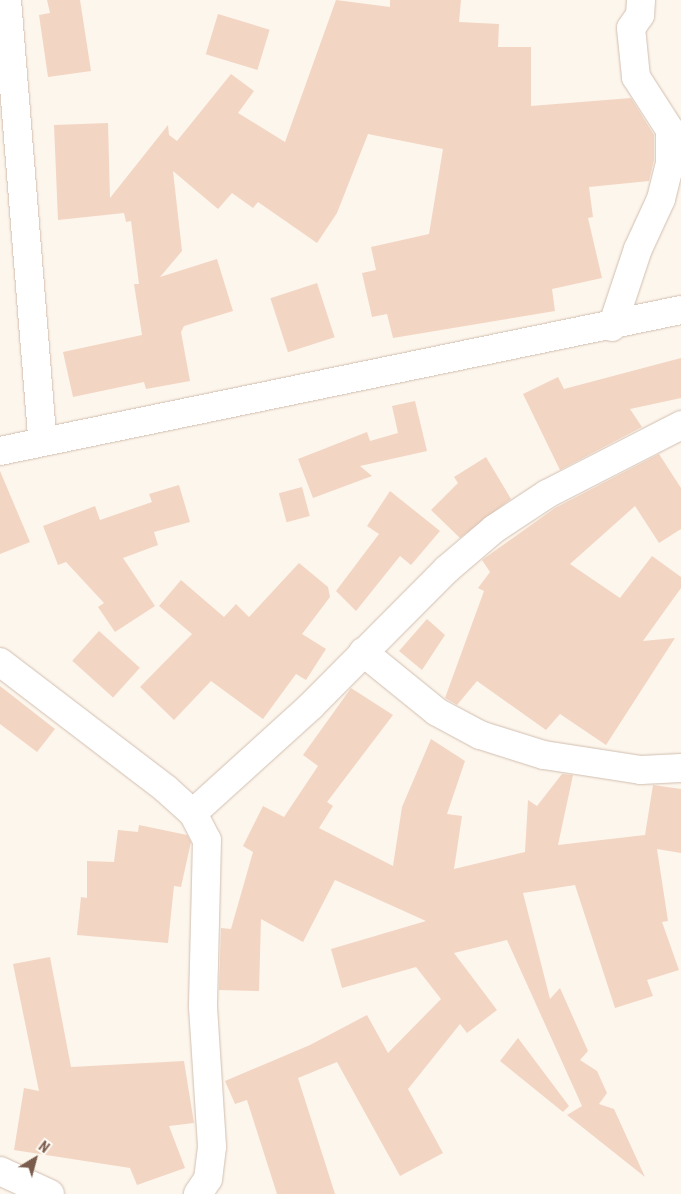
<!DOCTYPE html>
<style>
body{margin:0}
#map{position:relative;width:681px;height:1194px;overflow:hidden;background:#fdf6ec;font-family:"Roboto Condensed",sans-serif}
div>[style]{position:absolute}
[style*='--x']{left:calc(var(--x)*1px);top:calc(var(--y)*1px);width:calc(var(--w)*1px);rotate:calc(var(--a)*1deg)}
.building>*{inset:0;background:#f3d5c3;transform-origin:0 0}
.roads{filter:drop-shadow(0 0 1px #d1beb0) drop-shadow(0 0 1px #d1beb0)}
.minor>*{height:28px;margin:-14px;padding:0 14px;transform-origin:14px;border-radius:14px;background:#fff}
span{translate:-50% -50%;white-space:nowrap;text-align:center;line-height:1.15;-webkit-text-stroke:4px #fffaf3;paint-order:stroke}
.north{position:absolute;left:10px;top:1134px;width:50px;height:50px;-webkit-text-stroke:4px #fffaf3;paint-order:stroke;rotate:37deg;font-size:14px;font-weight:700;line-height:20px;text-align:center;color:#7a5c4d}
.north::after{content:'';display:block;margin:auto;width:18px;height:22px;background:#7a5c4d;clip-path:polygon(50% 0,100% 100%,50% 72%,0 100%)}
</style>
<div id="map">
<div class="building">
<div style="clip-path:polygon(47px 0,80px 0,91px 71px,48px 77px,39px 15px,50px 13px)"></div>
<div style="clip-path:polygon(336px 0,390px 7px,390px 0,461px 0,459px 22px,499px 24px,498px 47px,531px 47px,531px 106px,631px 98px,654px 135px,654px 160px,649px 181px,589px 187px,593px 217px,588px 218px,602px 278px,552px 289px,555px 311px,393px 338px,387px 314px,372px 317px,362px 273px,376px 270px,371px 247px,429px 234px,443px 149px,368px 134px,337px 213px,317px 243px,258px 202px,253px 208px,232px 193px,218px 209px,173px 171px,182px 251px,160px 277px,217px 259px,233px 311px,184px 326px,181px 332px,190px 381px,146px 389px,144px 382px,73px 397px,63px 352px,142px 335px,134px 284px,139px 284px,131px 221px,126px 222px,124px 213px,58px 220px,54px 125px,108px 123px,110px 198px,168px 125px,169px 135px,177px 141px,231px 74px,254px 91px,238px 113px,285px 142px)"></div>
<div style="left:218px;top:14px;width:54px;height:42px;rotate:17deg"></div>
<div style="left:317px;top:283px;width:57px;height:49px;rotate:72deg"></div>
<div style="clip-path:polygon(681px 358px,681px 398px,630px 409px,642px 427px,560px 470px,523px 394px,558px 377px,564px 389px)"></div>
<div style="clip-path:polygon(415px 401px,427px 451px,360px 466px,372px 476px,313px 498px,298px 459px,367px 432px,370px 441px,398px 433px,392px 406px)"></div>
<div style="clip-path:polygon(659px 454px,681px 488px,681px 529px,659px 543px,635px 506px,570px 564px,620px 598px,652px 556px,681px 577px,681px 588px,643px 641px,675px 638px,606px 745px,560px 714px,546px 730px,477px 681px,457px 705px,445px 698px,484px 591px,478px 588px,490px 572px,482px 560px,555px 508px)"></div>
<div style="clip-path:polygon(486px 457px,511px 499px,460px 538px,431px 510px,458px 483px,454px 477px)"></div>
<div style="clip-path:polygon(0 471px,30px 542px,0 554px)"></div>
<div style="clip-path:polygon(179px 485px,190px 522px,154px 532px,158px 545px,123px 558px,155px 606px,115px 632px,98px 607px,104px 603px,66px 562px,58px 565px,43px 526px,95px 506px,100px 520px,152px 502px,149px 494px)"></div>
<div style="left:302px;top:487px;width:30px;height:24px;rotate:75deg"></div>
<div style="clip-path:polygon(390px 491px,440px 531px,411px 565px,400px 556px,356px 611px,336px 591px,379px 534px,367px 526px)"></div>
<div style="clip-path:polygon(299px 563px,328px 587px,330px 597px,302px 634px,326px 649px,306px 680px,296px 674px,263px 719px,211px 681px,174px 720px,140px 687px,192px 634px,159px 606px,181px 580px,224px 617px,236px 604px,249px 617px)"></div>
<div style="clip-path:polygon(427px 619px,445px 635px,422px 670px,399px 651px)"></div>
<div style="left:99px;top:631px;width:55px;height:40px;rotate:42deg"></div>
<div style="clip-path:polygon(0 686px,55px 729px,37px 752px,0 724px)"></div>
<div style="clip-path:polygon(351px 688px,393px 715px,327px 802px,333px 806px,319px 828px,393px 866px,402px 807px,431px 739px,465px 761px,447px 814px,462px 816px,454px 869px,525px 852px,528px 800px,537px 806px,562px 774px,573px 775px,558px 845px,645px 835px,653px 785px,681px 789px,681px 853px,657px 849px,668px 921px,662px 922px,679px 970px,647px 980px,653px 996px,615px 1008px,575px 885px,523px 893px,550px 999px,560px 988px,588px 1051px,580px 1060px,597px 1071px,607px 1093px,599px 1104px,614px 1109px,645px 1177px,567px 1115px,582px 1106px,507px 940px,454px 953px,497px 1010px,467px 1033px,460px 1024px,408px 1089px,443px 1153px,400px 1176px,337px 1062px,298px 1078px,335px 1194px,277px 1194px,247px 1100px,235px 1104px,225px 1081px,310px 1045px,367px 1015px,388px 1053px,441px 999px,416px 967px,342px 988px,331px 949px,426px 921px,335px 880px,303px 942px,261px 919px,259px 991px,219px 990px,221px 928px,231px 929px,253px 852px,243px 846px,263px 806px,284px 817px,318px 766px,303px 755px)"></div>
<div style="clip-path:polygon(139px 825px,187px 835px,191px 842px,181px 887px,174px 886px,168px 943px,77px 935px,81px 897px,87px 898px,87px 861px,114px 862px,118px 830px,138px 832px)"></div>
<div style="clip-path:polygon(50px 957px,71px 1067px,184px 1061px,194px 1123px,169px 1126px,185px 1168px,137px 1185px,130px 1168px,14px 1150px,24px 1088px,39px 1091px,13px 964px)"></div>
<div style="clip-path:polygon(518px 1038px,569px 1106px,563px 1112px,500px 1061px)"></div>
</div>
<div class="roads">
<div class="minor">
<div style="--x:7;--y:0;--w:440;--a:85.4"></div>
<div style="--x:612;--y:327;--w:82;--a:-71.6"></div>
<div style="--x:638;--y:249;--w:55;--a:-65.3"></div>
<div style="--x:661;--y:199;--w:38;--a:-76"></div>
<div style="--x:670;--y:162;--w:32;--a:-90"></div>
<div style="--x:670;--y:130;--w:63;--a:-122.7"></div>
<div style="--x:636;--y:77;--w:49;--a:-95.8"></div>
<div style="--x:631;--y:28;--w:16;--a:-55"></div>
<div style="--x:640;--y:15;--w:15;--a:-86"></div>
<div style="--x:0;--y:451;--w:695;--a:-11.7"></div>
<div style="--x:363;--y:652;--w:95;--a:39"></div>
<div style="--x:437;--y:712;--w:49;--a:28.1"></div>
<div style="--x:480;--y:735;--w:67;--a:17.4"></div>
<div style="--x:544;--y:755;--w:98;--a:8.8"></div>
<div style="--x:641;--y:770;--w:40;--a:-2.9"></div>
<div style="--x:0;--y:662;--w:209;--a:37.4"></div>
<div style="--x:166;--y:789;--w:36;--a:42"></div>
<div style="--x:193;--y:813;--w:30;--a:63"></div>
<div style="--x:207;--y:840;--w:167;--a:91.4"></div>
<div style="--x:203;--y:1007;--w:140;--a:86.3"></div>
<div style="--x:212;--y:1147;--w:32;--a:97"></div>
<div style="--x:208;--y:1179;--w:18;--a:124"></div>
<div style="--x:193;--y:813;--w:159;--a:-42.2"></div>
<div style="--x:311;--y:706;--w:192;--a:-45.2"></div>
<div style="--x:446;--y:570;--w:63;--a:-40.5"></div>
<div style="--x:494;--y:529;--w:64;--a:-33.4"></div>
<div style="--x:547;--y:494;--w:151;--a:-27.2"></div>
<div style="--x:0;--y:1171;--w:55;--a:24.7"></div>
</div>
</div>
<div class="north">N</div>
</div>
